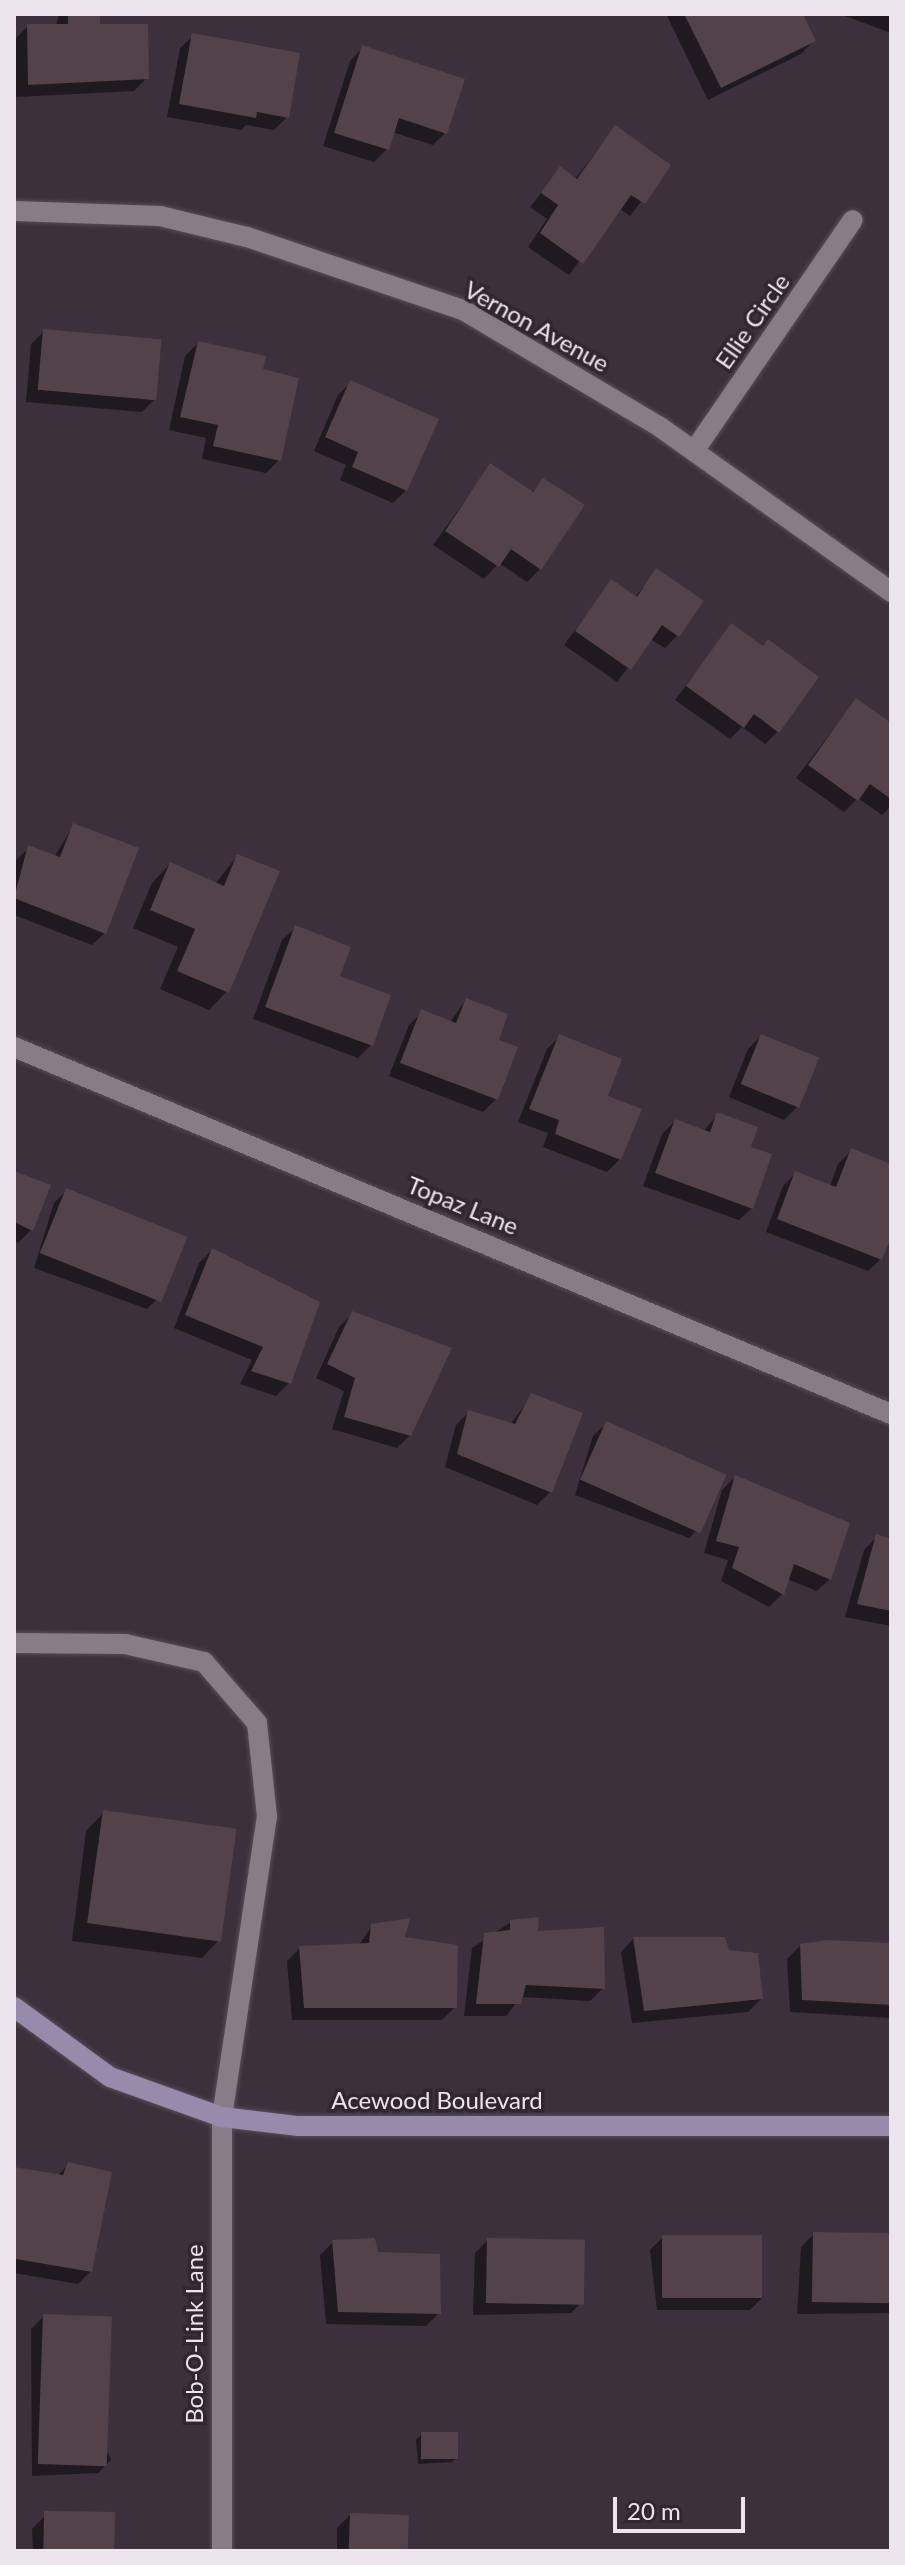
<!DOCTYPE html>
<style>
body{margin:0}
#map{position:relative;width:905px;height:2565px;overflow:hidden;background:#3b303c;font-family:Lato,sans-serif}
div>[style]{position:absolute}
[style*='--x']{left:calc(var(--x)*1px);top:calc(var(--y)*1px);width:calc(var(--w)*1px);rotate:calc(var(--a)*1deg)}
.shadow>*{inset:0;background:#0007}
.building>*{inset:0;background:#534249;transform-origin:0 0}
.roads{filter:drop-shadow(0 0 2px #574d58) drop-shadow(0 0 2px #574d58)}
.lane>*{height:20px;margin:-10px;padding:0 10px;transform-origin:10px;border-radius:10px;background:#887c89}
.street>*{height:20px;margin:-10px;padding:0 10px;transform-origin:10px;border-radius:10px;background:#887c89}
.secondary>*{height:20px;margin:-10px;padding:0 10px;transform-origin:10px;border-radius:10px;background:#978aab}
span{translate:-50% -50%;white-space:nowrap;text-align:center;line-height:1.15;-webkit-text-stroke:7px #312632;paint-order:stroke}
.street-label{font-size:24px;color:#ece5ed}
.frame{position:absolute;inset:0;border:16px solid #ece5ed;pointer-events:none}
.scale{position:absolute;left:613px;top:2497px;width:132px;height:36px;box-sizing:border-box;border:4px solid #ece5ed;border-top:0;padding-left:10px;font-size:24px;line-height:28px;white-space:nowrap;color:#ece5ed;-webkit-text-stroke:6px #312632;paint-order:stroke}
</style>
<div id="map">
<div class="shadow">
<div style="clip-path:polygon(59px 14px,98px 14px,98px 26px,147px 78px,134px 91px,16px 97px,15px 39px,28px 26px,56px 26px)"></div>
<div style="clip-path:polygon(666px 14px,800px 14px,814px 41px,801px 54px,708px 100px)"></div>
<div style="clip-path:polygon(846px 14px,891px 14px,891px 33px,845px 16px)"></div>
<div style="clip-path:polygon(193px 36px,287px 117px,274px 130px,246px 125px,241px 130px,167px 117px,180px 48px)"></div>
<div style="clip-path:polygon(362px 48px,445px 133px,433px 145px,392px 132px,387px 149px,374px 162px,323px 146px,350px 61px)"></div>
<div style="clip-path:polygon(615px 127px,669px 165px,630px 216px,619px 208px,569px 275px,528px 247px,547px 219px,530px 207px,560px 169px,575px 179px)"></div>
<div style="clip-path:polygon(44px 331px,155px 399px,142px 412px,26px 402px,31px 344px)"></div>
<div style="clip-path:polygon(198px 343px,260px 371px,279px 460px,266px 473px,202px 459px,206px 438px,169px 430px,185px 356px)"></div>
<div style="clip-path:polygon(351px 382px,406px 490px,393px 503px,340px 480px,346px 465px,314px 451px,338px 395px)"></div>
<div style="clip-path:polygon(490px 466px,531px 493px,544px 480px,540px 569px,527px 582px,499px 563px,484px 579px,433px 545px)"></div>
<div style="clip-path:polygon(657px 571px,678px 635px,665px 648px,650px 639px,617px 682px,564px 645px,611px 582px,634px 598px)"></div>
<div style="clip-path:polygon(732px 626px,778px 731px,765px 744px,742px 727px,730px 739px,675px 700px)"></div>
<div style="clip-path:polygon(856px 700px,891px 725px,891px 806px,882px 815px,858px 798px,844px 812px,796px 778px)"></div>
<div style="clip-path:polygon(74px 825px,105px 933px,92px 945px,14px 915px,16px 860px,29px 848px,54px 857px)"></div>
<div style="clip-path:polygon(237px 856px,227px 991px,209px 1010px,160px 989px,178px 947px,133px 928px,152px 883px,170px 864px,215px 884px)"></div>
<div style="clip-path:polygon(295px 928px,337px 977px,371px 1045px,358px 1058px,253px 1019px,282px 940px)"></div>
<div style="clip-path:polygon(466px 1000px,496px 1041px,516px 1048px,496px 1099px,483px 1112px,389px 1076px,409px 1025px,422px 1012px,450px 1022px)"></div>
<div style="clip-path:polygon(560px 1036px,605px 1097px,620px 1159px,607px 1172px,543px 1147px,548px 1133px,518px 1122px,547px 1049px)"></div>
<div style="clip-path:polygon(761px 1036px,817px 1060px,797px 1107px,784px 1120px,729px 1097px,748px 1049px)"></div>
<div style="clip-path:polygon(717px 1115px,748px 1148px,752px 1208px,739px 1220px,643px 1186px,662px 1134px,675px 1121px,703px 1132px)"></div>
<div style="clip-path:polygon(851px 1151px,891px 1166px,891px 1231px,881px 1259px,868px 1271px,766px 1232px,783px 1186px,796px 1173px,830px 1186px,838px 1164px)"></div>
<div style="clip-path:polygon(14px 1173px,31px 1230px,18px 1243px,14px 1241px)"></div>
<div style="clip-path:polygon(67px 1190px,160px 1296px,147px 1309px,34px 1268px,54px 1203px)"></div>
<div style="clip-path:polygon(212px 1250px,289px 1383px,276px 1396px,240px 1384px,252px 1360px,174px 1328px,199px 1263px)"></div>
<div style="clip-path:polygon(352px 1314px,410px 1435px,397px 1448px,332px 1429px,344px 1391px,316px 1378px,339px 1327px)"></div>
<div style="clip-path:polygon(532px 1395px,550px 1492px,537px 1505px,445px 1467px,456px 1425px,469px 1412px,510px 1425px)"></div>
<div style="clip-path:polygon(606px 1424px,702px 1525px,689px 1538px,575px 1495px,593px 1436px)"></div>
<div style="clip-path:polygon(735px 1477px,830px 1579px,817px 1591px,787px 1579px,782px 1594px,769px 1607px,721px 1581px,728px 1560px,704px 1553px,722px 1490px)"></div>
<div style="clip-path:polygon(877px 1537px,891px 1541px,891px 1626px,845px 1617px,864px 1550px)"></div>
<div style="clip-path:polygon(104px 1812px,220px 1939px,202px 1958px,72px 1941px,86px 1831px)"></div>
<div style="clip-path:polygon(511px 1922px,536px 1933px,603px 1988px,590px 2001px,521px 1997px,506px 2016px,464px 2016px,472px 1948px)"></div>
<div style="clip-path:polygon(372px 1926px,402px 1939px,455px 2007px,442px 2020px,292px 2020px,287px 1961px,300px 1948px,358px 1946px)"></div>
<div style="clip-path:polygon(633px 1939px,728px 1951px,761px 1999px,748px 2012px,632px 2023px,621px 1952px)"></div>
<div style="clip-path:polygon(891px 1945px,891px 2018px,790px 2012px,787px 1959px,800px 1946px)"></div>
<div style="clip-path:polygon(69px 2164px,91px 2271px,78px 2284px,14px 2273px,14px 2169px,57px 2176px)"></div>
<div style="clip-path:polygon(814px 2234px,891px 2235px,891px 2313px,797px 2314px,801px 2247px)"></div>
<div style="clip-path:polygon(663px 2237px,763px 2297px,750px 2310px,657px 2310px,650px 2250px)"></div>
<div style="clip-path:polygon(488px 2240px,584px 2300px,571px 2313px,473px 2315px,475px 2253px)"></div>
<div style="clip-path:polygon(333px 2242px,376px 2254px,439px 2313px,426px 2326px,326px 2324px,320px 2255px)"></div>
<div style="clip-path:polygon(44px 2316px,111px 2460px,98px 2473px,32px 2476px,31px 2329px)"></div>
<div style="clip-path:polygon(422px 2434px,459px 2456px,452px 2462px,418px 2464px,416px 2440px)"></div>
<div style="clip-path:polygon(350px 2515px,407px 2551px,337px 2551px,337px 2528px)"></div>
<div style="clip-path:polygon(45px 2516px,112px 2551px,33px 2551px,32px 2529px)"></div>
</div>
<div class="building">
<div style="clip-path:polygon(68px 14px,100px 14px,100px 24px,148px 24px,149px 79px,28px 85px,27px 24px,68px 24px)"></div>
<div style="clip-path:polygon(684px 14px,803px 14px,816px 41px,721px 88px)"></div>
<div style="clip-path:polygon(192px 33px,300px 53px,289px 118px,257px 112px,256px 118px,179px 104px)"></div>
<div style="clip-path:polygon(362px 45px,465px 79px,447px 134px,399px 118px,389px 150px,334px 133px)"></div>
<div style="clip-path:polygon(615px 125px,671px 165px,645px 204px,631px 195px,583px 264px,540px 233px,558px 205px,541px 193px,560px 166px,577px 179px)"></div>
<div style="left:43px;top:329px;width:119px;height:61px;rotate:5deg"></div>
<div style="clip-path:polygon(198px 341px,266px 356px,263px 369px,299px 378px,281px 461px,213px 446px,218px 425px,180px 417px)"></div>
<div style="clip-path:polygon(350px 380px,439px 419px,407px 491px,352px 467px,358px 452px,325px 437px)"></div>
<div style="clip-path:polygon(490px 463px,533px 492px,543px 478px,585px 505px,541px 570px,511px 549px,499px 567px,445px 531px)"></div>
<div style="clip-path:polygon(656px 568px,704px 601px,679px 637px,662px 625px,631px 670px,575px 631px,611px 579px,637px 597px)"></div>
<div style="clip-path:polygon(731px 623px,763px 646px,768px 639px,819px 677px,779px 733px,754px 714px,744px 728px,686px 686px)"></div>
<div style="clip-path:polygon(856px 698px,891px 723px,891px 799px,870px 784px,858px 801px,808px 765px)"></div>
<div style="clip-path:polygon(73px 823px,139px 848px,106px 934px,14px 898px,28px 845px,60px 857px)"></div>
<div style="clip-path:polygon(237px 854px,280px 871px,229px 993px,177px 971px,195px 929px,150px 910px,170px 862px,224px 886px)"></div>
<div style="clip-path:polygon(295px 925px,351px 947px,340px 976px,391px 995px,373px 1046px,265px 1007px)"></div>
<div style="clip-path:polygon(466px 998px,508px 1014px,499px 1040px,518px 1047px,498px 1100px,400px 1063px,421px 1009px,456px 1023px)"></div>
<div style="clip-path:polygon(559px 1034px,622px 1059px,608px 1096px,642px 1109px,621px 1160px,555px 1134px,559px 1120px,529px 1109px)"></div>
<div style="left:761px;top:1034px;width:63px;height:54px;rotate:22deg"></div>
<div style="clip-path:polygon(717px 1112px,758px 1127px,751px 1147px,772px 1154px,753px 1209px,655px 1173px,675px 1119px,710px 1132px)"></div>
<div style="clip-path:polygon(851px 1148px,891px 1164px,891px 1237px,882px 1260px,777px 1219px,795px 1171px,836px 1187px)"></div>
<div style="clip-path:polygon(14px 1171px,51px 1185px,33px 1231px,14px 1222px)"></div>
<div style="left:66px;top:1188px;width:131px;height:70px;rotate:22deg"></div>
<div style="clip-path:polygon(212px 1248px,320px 1302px,291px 1384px,251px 1371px,263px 1347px,185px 1315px)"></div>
<div style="clip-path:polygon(352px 1311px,452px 1348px,411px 1436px,344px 1417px,355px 1378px,327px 1364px)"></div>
<div style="clip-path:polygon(531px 1393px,583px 1413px,552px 1493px,457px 1454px,468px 1410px,515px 1424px)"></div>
<div style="left:606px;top:1421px;width:132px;height:64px;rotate:24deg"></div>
<div style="clip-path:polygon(735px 1475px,850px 1523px,831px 1580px,794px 1564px,784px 1595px,732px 1568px,739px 1547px,716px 1541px)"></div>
<div style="clip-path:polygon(876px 1534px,891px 1539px,891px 1611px,857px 1604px)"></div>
<div style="left:103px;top:1810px;width:135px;height:114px;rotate:8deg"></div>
<div style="clip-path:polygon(539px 1917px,538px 1931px,604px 1927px,605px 1989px,526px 1985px,521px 2004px,476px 2004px,484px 1933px,510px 1930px,510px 1920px)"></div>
<div style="clip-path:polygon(410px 1918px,405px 1937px,458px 1945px,457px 2008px,304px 2008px,299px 1946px,369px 1943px,371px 1924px)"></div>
<div style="clip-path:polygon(633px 1937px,725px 1937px,729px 1950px,758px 1953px,763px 1999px,644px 2011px)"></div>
<div style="clip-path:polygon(828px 1940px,891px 1943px,891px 2005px,802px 2000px,800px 1944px)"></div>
<div style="clip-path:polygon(68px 2162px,112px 2172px,92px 2272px,16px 2259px,14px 2167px,63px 2175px)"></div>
<div style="left:813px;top:2232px;width:78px;height:70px;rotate:1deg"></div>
<div style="left:662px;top:2235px;width:100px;height:63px"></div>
<div style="clip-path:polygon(375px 2238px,378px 2252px,440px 2254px,441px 2314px,338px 2312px,332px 2240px)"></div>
<div style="left:487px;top:2238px;width:98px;height:65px;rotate:1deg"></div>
<div style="left:43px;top:2314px;width:69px;height:150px;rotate:2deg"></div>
<div style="left:421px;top:2432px;width:37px;height:27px"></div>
<div style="left:115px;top:2512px;width:39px;height:71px;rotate:91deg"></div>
<div style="left:350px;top:2513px;width:59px;height:38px;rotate:2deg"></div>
</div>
<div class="roads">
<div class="lane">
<div style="--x:14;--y:1643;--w:111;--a:0.5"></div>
<div style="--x:125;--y:1644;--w:81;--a:12.8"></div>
<div style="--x:204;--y:1662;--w:81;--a:49"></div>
<div style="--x:257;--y:1723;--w:94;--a:83.9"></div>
<div style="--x:267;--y:1816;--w:304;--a:98.5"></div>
</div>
<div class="street">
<div style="--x:14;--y:211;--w:146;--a:2"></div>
<div style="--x:160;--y:216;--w:89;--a:13.6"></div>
<div style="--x:247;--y:237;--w:228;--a:18.7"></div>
<div style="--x:463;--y:310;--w:229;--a:30.7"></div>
<div style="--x:660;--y:427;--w:284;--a:35.5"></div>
<div style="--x:694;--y:451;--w:280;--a:-55.5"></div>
<div style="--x:14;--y:1047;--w:951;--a:22.71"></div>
<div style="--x:222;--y:2551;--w:434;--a:-90"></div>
</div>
<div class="secondary">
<div style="--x:14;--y:2007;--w:119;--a:36.1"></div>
<div style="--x:110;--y:2077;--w:119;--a:19.7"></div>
<div style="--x:222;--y:2117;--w:77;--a:6.8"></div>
<div style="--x:298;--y:2126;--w:593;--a:0"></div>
</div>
</div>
<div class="street-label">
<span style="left:752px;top:321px;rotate:-55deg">Ellie Circle</span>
<span style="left:537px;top:326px;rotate:29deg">Vernon Avenue</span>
<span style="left:463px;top:1205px;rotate:22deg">Topaz Lane</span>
<span style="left:437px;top:2100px">Acewood Boulevard</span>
<span style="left:194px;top:2334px;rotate:-90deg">Bob-O-Link Lane</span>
</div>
<div class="frame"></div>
<div class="scale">20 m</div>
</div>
